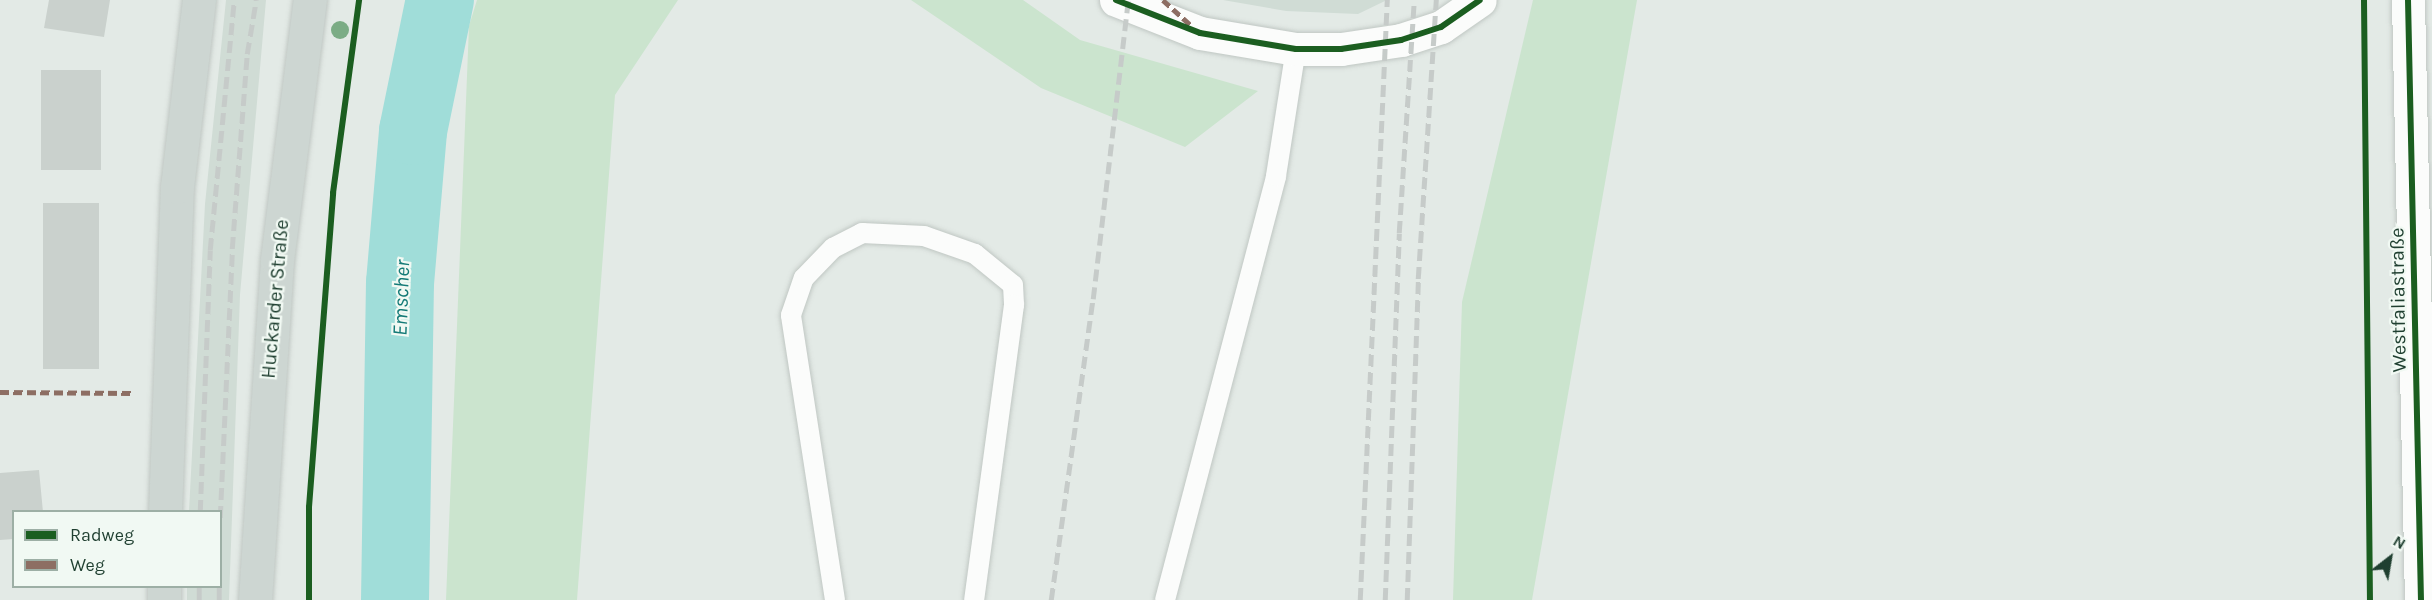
<!DOCTYPE html>
<meta charset="utf-8">
<style>
body{margin:0}
#map{position:relative;width:2432px;height:600px;overflow:hidden;background:#e3eae6;font-family:Karla,sans-serif}
div>[style]{position:absolute}
[style*='--x']{left:calc(var(--x)*1px);top:calc(var(--y)*1px);width:calc(var(--w)*1px);rotate:calc(var(--a)*1deg)}
.built>*{inset:0;background:#d0dcd5}
.green>*{inset:0;background:#cbe4ce}
.river>*{height:68px;margin:-34px;padding:0 34px;transform-origin:34px;border-radius:34px;background:#a0ddd9}
.building>*{inset:0;background:#cad1cd;transform-origin:0 0}
.roads{filter:drop-shadow(0 0 2px #c0c7c3) drop-shadow(0 0 2px #c0c7c3)}
.service>*{height:20px;margin:-10px;padding:0 10px;transform-origin:10px;border-radius:10px;background:#fbfcfb}
.tertiary>*{height:33px;margin:-16.5px;padding:0 16.5px;transform-origin:16.5px;border-radius:16.5px;background:#fbfcfb}
.primary>*{height:33px;margin:-16.5px;padding:0 16.5px;transform-origin:16.5px;border-radius:16.5px;background:#cdd6d2}
.rail>*{height:4.5px;margin-top:-2.25px;transform-origin:0;background:repeating-linear-gradient(90deg,#c6cbc9 0 12px,transparent 0 18px)}
.quiet>*{height:4.5px;margin-top:-2.25px;transform-origin:0;background:repeating-linear-gradient(90deg,#8d6e63 0 9px,transparent 0 13.5px)}
.cycleway>*{height:6px;margin:-3px;padding:0 3px;transform-origin:3px;border-radius:3px;background:#1b5e20}
.trees>*{width:18px;height:18px;margin:-9px;border-radius:50%;background:#7bac85}
span{translate:-50% -50%;white-space:nowrap;text-align:center;line-height:1.15;-webkit-text-stroke:4.5px #f1f9f3;paint-order:stroke}
.street-label{font-size:20px;color:#1f3f30}
.water-label{font-size:21px;color:#147a77;font-style:italic}
.legend{position:absolute;left:12px;top:510px;width:210px;height:78px;box-sizing:border-box;background:#f1f9f3;border:2px solid #9dafa5;margin:0;padding:8px 10px;list-style:none;font-size:18px;color:#1f3f30}
.legend li{display:flex;align-items:center;gap:12px;height:30px}
.legend b{width:30px;border:2px solid #9dafa5}
.north{position:absolute;left:2360px;top:528px;width:60px;height:60px;-webkit-text-stroke:4px #f1f9f3;paint-order:stroke;rotate:31deg;font-size:16px;font-weight:700;line-height:24px;text-align:center;color:#1f3f30}
.north::after{content:'';display:block;margin:auto;width:21px;height:27px;background:#1f3f30;clip-path:polygon(50% 0,100% 100%,50% 72%,0 100%)}
</style>
<div id="map">
<div class="built">
<div style="clip-path:polygon(226px 0,266px 0,240px 295px,229px 600px,187px 600px,187px 587px,220px 586px,220px 512px,189px 511px,205px 204px)"></div>
<div style="clip-path:polygon(1223px 0,1387px 0,1358px 14px,1286px 11px)"></div>
</div>
<div class="green">
<div style="clip-path:polygon(477px 0,678px 0,615px 95px,577px 600px,446px 600px,469px 26px)"></div>
<div style="clip-path:polygon(911px 0,1023px 0,1080px 40px,1258px 91px,1185px 147px,1041px 88px)"></div>
<div style="clip-path:polygon(1533px 0,1637px 0,1532px 600px,1453px 600px,1462px 302px)"></div>
</div>
<div class="river">
<div style="--x:395;--y:600;--w:317;--a:-89.1"></div>
<div style="--x:400;--y:283;--w:153;--a:-85.1"></div>
<div style="--x:413;--y:131;--w:134;--a:-78.4"></div>
</div>
<div class="building">
<div style="clip-path:polygon(49px 0,110px 0,104px 37px,44px 28px)"></div>
<div style="left:41px;top:70px;width:60px;height:100px"></div>
<div style="left:43px;top:203px;width:56px;height:166px"></div>
<div style="clip-path:polygon(39px 470px,43px 512px,14px 512px,14px 539px,0 540px,0 473px)"></div>
</div>
<div class="roads">
<div class="service">
<div style="--x:835;--y:600;--w:288;--a:-98.8"></div>
<div style="--x:791;--y:315;--w:39;--a:-71"></div>
<div style="--x:804;--y:278;--w:42;--a:-46"></div>
<div style="--x:833;--y:248;--w:33;--a:-27"></div>
<div style="--x:862;--y:233;--w:62;--a:2.8"></div>
<div style="--x:924;--y:236;--w:54;--a:19.4"></div>
<div style="--x:975;--y:254;--w:49;--a:39.2"></div>
<div style="--x:1013;--y:285;--w:20;--a:87"></div>
<div style="--x:1014;--y:305;--w:298;--a:97.7"></div>
<div style="--x:1165;--y:600;--w:438;--a:-75.3"></div>
<div style="--x:1276;--y:176;--w:129;--a:-81.1"></div>
</div>
<div class="tertiary">
<div style="--x:1116;--y:0;--w:90;--a:21.4"></div>
<div style="--x:1200;--y:33;--w:97;--a:9.5"></div>
<div style="--x:1296;--y:49;--w:45;--a:0"></div>
<div style="--x:1341;--y:49;--w:61;--a:-8.5"></div>
<div style="--x:1401;--y:40;--w:42;--a:-18"></div>
<div style="--x:1441;--y:27;--w:47;--a:-34.7"></div>
<div style="--x:2408;--y:0;--w:600;--a:88.76"></div>
</div>
<div class="primary">
<div style="--x:165;--y:512;--w:325;--a:-87.9"></div>
<div style="--x:177;--y:187;--w:188;--a:-83.3"></div>
<div style="--x:164;--y:600;--w:14;--a:-90"></div>
<div style="--x:255;--y:600;--w:341;--a:-86.3"></div>
<div style="--x:277;--y:260;--w:262;--a:-82.8"></div>
</div>
</div>
<div class="rail">
<div style="--x:200;--y:512;--w:262;--a:-87.8"></div>
<div style="--x:210;--y:250;--w:251;--a:-84.5"></div>
<div style="--x:220;--y:518;--w:269;--a:-87.4"></div>
<div style="--x:232;--y:249;--w:196;--a:-85.6"></div>
<div style="--x:247;--y:54;--w:55;--a:-80.5"></div>
<div style="--x:199;--y:600;--w:14;--a:-90"></div>
<div style="--x:219;--y:600;--w:14;--a:-90"></div>
<div style="--x:1051;--y:600;--w:304;--a:-82.1"></div>
<div style="--x:1093;--y:299;--w:301;--a:-83.3"></div>
<div style="--x:1360;--y:600;--w:601;--a:-87.42"></div>
<div style="--x:1385;--y:600;--w:367;--a:-87.8"></div>
<div style="--x:1399;--y:233;--w:233;--a:-86.3"></div>
<div style="--x:1407;--y:600;--w:321;--a:-88"></div>
<div style="--x:1418;--y:279;--w:280;--a:-86.3"></div>
</div>
<div class="quiet">
<div style="--x:1163;--y:0;--w:38;--a:42"></div>
<div style="--x:0;--y:392;--w:131;--a:0.4"></div>
</div>
<div class="cycleway">
<div style="--x:1116;--y:0;--w:90;--a:21.4"></div>
<div style="--x:1200;--y:33;--w:97;--a:9.5"></div>
<div style="--x:1296;--y:49;--w:45;--a:0"></div>
<div style="--x:1341;--y:49;--w:61;--a:-8.5"></div>
<div style="--x:1401;--y:40;--w:42;--a:-18"></div>
<div style="--x:1441;--y:27;--w:47;--a:-34.7"></div>
<div style="--x:2364;--y:0;--w:600;--a:89.43"></div>
<div style="--x:2408;--y:0;--w:600;--a:88.76"></div>
<div style="--x:309;--y:600;--w:93;--a:-90"></div>
<div style="--x:309;--y:507;--w:315;--a:-85.6"></div>
<div style="--x:333;--y:193;--w:195;--a:-82.3"></div>
</div>
<div class="trees">
<div style="left:340px;top:30px"></div>
</div>
<div class="street-label">
<span style="left:275px;top:299px;rotate:-85deg">Huckarder Straße</span>
<span style="left:2398px;top:300px;rotate:-91deg">Westfaliastraße</span>
</div>
<div class="water-label">
<span style="left:401px;top:298px;rotate:-88deg">Emscher</span>
</div>
<ul class="legend">
<li><b style="height:8px;background:#1b5e20"></b>Radweg</li>
<li><b style="height:8px;background:#8d6e63"></b>Weg</li>
</ul>
<div class="north">N</div>
</div>
